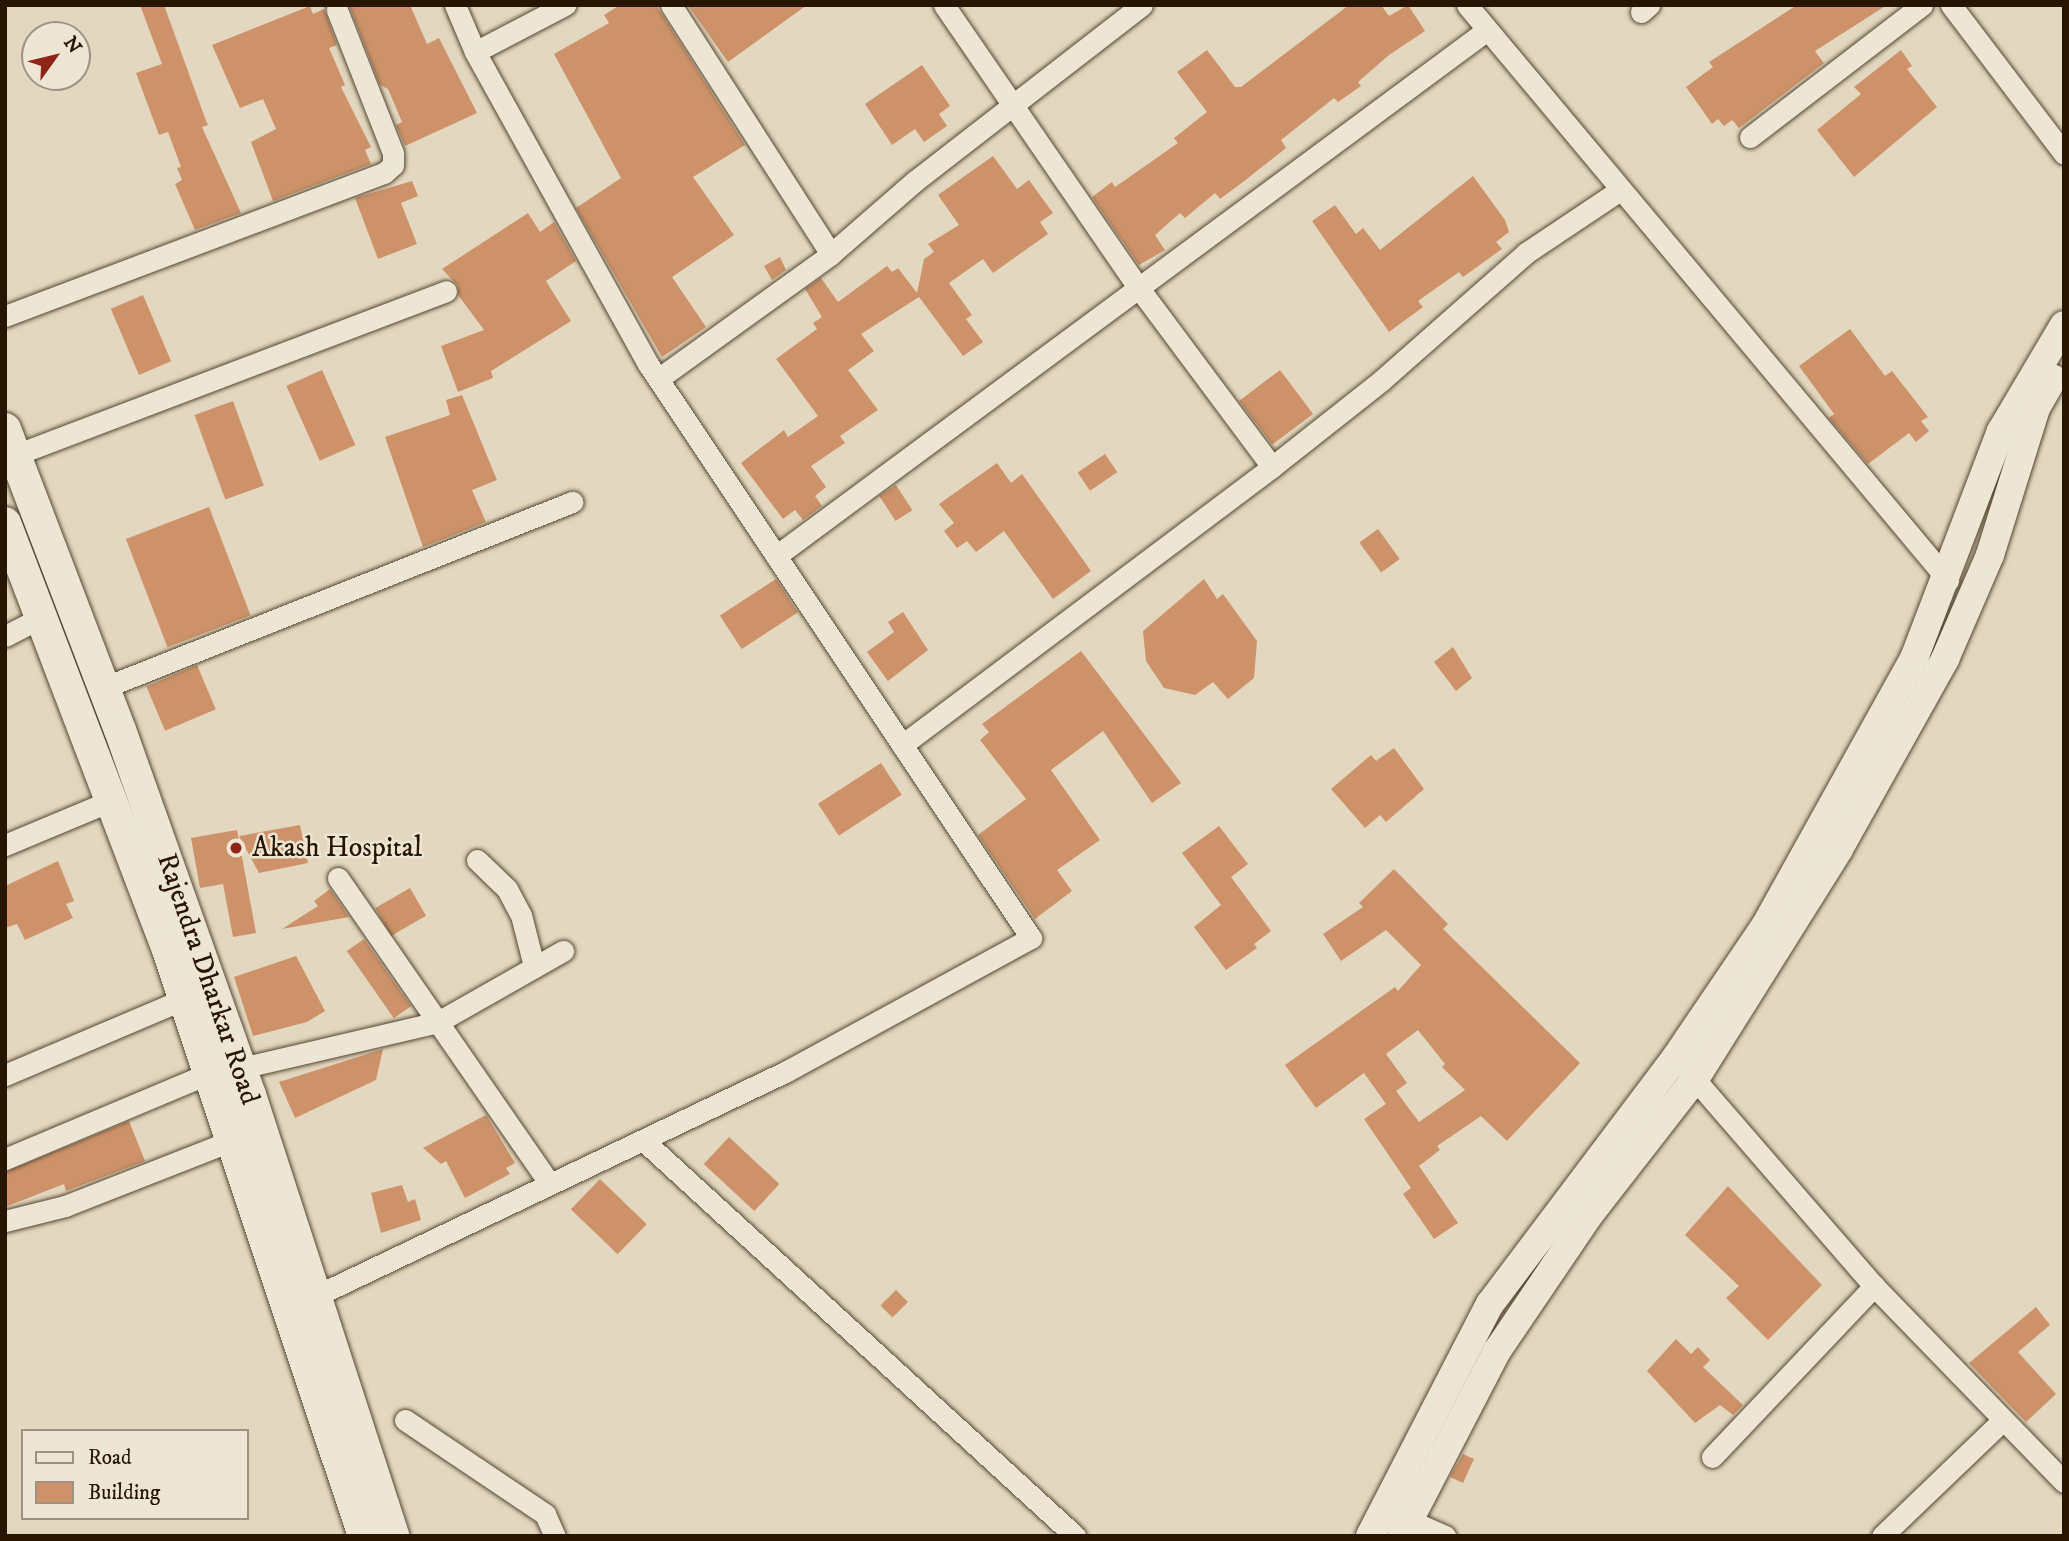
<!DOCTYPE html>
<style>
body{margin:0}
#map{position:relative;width:2069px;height:1541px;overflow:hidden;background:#e3d8bf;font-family:"IM FELL DW Pica",serif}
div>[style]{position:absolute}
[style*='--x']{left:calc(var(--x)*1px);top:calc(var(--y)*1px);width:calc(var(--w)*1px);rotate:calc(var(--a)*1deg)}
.building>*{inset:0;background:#cd9269;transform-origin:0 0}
.roads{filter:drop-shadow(0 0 2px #564631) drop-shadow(0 0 2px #564631)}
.minor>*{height:21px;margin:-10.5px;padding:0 10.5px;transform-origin:10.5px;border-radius:10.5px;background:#ede6d5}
.tertiary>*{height:28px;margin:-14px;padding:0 14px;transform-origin:14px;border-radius:14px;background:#ede6d5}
.secondary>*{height:32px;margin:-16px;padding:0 16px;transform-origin:16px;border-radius:16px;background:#ede6d5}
.dots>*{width:19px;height:19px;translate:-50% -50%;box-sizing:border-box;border:4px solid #ede6d5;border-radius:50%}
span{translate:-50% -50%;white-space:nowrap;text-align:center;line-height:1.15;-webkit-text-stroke:5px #ede6d5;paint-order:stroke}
.poi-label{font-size:28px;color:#271502}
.left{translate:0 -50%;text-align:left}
.street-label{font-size:28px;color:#271502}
.frame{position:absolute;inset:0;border:7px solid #271502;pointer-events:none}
.legend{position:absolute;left:21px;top:1429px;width:228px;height:91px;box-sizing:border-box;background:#ede6d5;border:2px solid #9e9281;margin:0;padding:9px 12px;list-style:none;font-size:21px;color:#271502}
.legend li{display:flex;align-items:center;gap:14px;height:35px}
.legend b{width:35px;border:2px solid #9e9281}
.north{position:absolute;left:21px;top:21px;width:70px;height:70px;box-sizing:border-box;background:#ede6d5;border:2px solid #9e9281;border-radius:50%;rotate:56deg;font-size:19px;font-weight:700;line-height:28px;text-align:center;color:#271502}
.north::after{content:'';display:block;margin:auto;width:24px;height:32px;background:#8f2418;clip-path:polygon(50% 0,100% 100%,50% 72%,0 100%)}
</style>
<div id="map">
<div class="building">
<div style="clip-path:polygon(140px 5px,164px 5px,205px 118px,208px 125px,202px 127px,241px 213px,195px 230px,175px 184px,182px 180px,177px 168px,181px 167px,168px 132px,159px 135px,136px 73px,162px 64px)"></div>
<div style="clip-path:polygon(349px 5px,410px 5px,427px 44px,439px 38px,477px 113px,405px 146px,396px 125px,402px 122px,388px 89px,380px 85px)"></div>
<div style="clip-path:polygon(620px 5px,656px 5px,745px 145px,693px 177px,734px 235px,672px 277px,706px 327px,662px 357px,576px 208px,621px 178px,554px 54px,609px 23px,604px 15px)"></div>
<div style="clip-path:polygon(688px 5px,807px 5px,728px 62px)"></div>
<div style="clip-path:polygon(1349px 5px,1381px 5px,1389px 16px,1408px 5px,1425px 31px,1389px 55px,1358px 82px,1361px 86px,1338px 102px,1334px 98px,1281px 140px,1286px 148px,1243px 182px,1220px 199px,1215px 193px,1185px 218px,1180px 213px,1155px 235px,1165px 250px,1139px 265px,1092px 197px,1112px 182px,1115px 187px,1178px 143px,1174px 138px,1207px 112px,1177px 72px,1207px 50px,1235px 87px,1241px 87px)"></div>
<div style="clip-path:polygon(1797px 5px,1887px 5px,1815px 51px,1824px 63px,1739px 128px,1732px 120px,1724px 126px,1718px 119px,1712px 124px,1686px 87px,1713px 67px,1709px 62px)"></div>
<div style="clip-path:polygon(310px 6px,313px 14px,324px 9px,337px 45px,329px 48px,345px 85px,341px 87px,371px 147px,365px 150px,371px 164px,273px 201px,251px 142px,276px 129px,263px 99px,240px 108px,212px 45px)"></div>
<div style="clip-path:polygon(1901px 50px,1912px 66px,1907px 69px,1937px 107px,1854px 177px,1817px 130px,1861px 94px,1854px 87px)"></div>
<div style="clip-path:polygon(922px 65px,950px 106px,939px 114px,947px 126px,924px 142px,915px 129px,892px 145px,865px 104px)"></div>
<div style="clip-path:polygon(993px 156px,1017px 189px,1029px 180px,1053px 213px,1040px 222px,1048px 234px,993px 273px,983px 259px,949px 283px,972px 315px,966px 319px,983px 342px,963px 356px,919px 297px,861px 334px,874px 351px,848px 370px,878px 410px,840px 436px,845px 443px,811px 466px,826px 487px,815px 496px,822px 506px,803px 520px,795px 510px,783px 519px,741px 463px,784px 430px,788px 437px,818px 416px,776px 359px,817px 329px,813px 323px,822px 317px,805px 289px,821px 278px,838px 302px,887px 266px,892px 272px,898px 268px,917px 293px,924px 259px,934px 252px,928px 244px,959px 225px,938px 195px)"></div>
<div style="clip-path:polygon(1473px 176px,1505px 220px,1509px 232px,1496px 242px,1502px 249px,1463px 277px,1459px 272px,1418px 301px,1423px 307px,1389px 332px,1312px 221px,1335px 205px,1356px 234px,1363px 228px,1380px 250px)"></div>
<div style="clip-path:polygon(412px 181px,418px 196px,401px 203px,417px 244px,378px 259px,355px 198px)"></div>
<div style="clip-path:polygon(528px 213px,540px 232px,554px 222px,576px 261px,546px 281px,571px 321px,491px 371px,493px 378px,458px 392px,441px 346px,484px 330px,458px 295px,458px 286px,442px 269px)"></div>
<div style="clip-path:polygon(780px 257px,786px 270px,772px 280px,764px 266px)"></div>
<div style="left:143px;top:295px;width:72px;height:35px;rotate:67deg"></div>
<div style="clip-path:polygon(1850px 329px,1885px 376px,1892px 371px,1928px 417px,1921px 421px,1929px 431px,1916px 442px,1909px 433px,1868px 464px,1829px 418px,1834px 414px,1799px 366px)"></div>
<div style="left:322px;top:370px;width:82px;height:39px;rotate:66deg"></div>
<div style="left:1280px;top:370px;width:55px;height:51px;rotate:53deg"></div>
<div style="clip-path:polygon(462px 395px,497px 480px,472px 490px,486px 522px,423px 547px,385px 437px,450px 415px,446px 400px)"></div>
<div style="left:233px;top:401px;width:90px;height:41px;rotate:70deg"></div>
<div style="left:1105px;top:454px;width:22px;height:33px;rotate:56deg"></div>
<div style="clip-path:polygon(997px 463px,1011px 483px,1022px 474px,1091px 571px,1053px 599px,1004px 531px,976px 552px,967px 541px,957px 548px,944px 531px,954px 523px,939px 504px)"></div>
<div style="left:896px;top:485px;width:30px;height:20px;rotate:57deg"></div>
<div style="left:209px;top:507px;width:116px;height:89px;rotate:69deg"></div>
<div style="left:1378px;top:529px;width:37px;height:23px;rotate:54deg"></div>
<div style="left:776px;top:579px;width:40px;height:67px;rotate:57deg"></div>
<div style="clip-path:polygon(1204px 579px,1217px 599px,1223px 594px,1257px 641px,1254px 678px,1228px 699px,1213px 682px,1195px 695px,1164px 688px,1146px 661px,1143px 631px)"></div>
<div style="clip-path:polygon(903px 612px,928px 650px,888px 681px,867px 652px,894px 632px,888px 622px)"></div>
<div style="clip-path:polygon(1453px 647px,1472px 678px,1456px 691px,1434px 662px)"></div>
<div style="clip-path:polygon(1081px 651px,1181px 783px,1152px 803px,1103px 731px,1051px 770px,1100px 840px,1057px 870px,1072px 891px,1035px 919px,978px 835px,1026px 799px,980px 740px,989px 732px,982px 724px)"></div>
<div style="left:197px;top:665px;width:48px;height:55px;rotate:67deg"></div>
<div style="clip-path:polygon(1394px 748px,1424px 789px,1386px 822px,1380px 815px,1365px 828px,1331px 789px,1371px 755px,1376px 761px)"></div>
<div style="left:881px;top:763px;width:38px;height:75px;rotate:57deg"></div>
<div style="clip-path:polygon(300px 825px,308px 863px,259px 873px,239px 836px)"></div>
<div style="clip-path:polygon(1219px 826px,1248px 864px,1231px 877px,1271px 931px,1254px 944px,1257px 948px,1226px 970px,1194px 927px,1221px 905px,1182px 853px)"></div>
<div style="clip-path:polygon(237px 830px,256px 933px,233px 937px,223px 884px,200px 888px,191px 838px)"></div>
<div style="clip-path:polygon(58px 861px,74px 901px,66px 904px,73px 918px,25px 940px,17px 924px,5px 928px,5px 886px)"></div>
<div style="clip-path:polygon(evenodd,1394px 869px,1448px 924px,1443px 929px,1580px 1063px,1507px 1141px,1481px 1116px,1437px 1146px,1440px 1150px,1419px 1166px,1458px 1223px,1434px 1239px,1403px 1194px,1411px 1188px,1364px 1119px,1386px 1104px,1364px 1073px,1316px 1108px,1285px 1065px,1395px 987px,1398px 991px,1421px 965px,1386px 930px,1341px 961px,1323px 934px,1363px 907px,1359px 903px,1394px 869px,1418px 1030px,1445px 1064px,1442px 1067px,1465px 1090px,1419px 1122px,1396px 1091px,1407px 1083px,1386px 1054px,1418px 1030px)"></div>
<div style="left:410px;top:888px;width:32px;height:40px;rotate:60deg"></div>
<div style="clip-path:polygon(330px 889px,349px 917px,282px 929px,318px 906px,314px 901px)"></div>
<div style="left:364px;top:939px;width:82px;height:21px;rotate:55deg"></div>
<div style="clip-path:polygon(296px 956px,325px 1011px,307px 1022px,253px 1036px,234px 977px)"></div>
<div style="clip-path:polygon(383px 1049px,376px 1080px,295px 1118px,279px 1082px)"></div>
<div style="clip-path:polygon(486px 1115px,515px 1163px,506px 1168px,510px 1174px,465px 1198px,446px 1161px,441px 1164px,423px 1148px)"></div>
<div style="clip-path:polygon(129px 1121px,145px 1161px,66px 1191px,64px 1184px,5px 1207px,5px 1172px)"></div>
<div style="left:729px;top:1137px;width:69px;height:37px;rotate:43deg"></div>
<div style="left:600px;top:1179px;width:65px;height:42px;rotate:44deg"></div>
<div style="clip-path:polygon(402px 1185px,408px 1202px,415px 1199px,421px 1220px,381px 1233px,371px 1193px)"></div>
<div style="clip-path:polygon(1728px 1186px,1822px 1285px,1768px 1340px,1726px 1298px,1739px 1286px,1685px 1235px)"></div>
<div style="left:896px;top:1290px;width:17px;height:22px;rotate:45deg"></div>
<div style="clip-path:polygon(2036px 1307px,2050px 1325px,2018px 1352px,2056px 1394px,2026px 1422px,1969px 1363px)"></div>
<div style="clip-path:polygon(1676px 1339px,1691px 1354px,1698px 1347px,1710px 1360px,1703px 1367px,1743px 1405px,1733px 1415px,1720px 1405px,1695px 1423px,1647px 1371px)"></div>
<div style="clip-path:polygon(1463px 1454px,1474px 1459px,1463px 1483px,1450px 1477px)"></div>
</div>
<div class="roads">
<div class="minor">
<div style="--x:455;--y:5;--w:51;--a:66.9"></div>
<div style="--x:475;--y:52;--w:102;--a:-27.6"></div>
<div style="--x:671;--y:5;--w:296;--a:57.3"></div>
<div style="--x:944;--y:5;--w:342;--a:55.5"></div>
<div style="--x:1138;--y:287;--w:224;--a:53.3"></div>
<div style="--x:1467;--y:5;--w:750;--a:50.09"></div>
<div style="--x:1951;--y:5;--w:187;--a:52.8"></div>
<div style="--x:1641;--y:12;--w:11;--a:-41"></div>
<div style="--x:1750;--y:137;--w:217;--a:-37.5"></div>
<div style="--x:5;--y:316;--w:405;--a:-20.7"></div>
<div style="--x:384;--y:173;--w:12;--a:-42"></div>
<div style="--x:393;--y:165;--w:12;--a:-90"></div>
<div style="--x:393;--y:153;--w:154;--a:-111.4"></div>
<div style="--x:658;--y:379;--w:213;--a:-35.8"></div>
<div style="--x:831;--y:254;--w:111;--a:-41"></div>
<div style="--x:915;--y:181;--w:287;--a:-37.8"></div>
<div style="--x:15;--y:455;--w:461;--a:-20.8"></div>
<div style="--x:776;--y:556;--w:884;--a:-36.49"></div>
<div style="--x:5;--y:636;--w:42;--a:-27.2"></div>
<div style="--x:103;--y:688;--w:505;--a:-21.63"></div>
<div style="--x:902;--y:745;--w:463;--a:-36.9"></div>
<div style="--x:1272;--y:467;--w:140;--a:-38.3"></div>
<div style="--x:1382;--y:380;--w:192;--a:-41.4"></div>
<div style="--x:1526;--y:253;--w:113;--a:-33.8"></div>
<div style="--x:5;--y:845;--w:114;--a:-22.7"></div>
<div style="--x:477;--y:860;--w:42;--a:44"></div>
<div style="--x:507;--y:889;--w:30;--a:62"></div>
<div style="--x:521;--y:915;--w:53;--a:75.7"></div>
<div style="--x:338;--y:878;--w:372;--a:55.3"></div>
<div style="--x:241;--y:1068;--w:202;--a:-13.1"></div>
<div style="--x:438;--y:1022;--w:144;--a:-29.6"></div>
<div style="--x:1686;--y:1069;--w:287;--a:49.1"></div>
<div style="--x:1874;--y:1286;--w:273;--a:45.9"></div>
<div style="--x:5;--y:1075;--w:194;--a:-23"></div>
<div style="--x:644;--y:1141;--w:585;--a:42.5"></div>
<div style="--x:5;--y:1159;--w:222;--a:-22.8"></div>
<div style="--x:5;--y:1221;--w:62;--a:-14"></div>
<div style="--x:65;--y:1206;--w:180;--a:-21.4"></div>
<div style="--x:303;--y:1302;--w:536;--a:-25.51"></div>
<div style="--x:787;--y:1071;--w:278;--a:-28.6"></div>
<div style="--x:1031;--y:938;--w:690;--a:-123.71"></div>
<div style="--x:648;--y:364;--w:357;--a:-119"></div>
<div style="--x:405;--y:1420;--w:169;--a:33.9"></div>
<div style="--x:545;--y:1514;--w:24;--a:66"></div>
<div style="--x:1712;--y:1457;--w:236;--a:-46.5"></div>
<div style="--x:1395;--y:1514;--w:55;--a:23.7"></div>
<div style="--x:1882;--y:1536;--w:166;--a:-43.8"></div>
</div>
<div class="tertiary">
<div style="--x:1370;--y:1536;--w:261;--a:-62.7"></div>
<div style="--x:1490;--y:1304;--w:309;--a:-53"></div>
<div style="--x:1676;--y:1057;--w:158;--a:-55.8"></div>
<div style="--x:1765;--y:926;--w:309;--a:-60.9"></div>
<div style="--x:1915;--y:656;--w:241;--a:-69.1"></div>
<div style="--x:2001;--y:431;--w:123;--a:-59.3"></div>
<div style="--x:1401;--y:1536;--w:208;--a:-62.6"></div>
<div style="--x:1497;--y:1351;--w:164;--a:-55.9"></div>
<div style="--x:1589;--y:1215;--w:172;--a:-52.1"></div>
<div style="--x:1695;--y:1079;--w:271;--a:-57.9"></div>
<div style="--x:1839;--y:849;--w:218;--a:-60.8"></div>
<div style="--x:1945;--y:659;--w:113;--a:-66.6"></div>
<div style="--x:1990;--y:555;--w:154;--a:-72.6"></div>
<div style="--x:2036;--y:408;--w:34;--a:-60"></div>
</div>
<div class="secondary">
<div style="--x:5;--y:429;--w:322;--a:69.1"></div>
<div style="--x:120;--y:730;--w:387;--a:70.4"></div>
<div style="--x:250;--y:1095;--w:464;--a:72"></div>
<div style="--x:5;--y:523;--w:454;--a:69.1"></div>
<div style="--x:167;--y:947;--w:621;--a:71.51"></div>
</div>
</div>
<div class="dots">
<div style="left:236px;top:848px;background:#8f2418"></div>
</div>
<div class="poi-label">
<span class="left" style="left:252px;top:848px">Akash Hospital</span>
</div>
<div class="street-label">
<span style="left:208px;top:979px;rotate:71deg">Rajendra Dharkar Road</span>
</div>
<div class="frame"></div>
<ul class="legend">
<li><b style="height:9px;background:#ede6d5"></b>Road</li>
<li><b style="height:19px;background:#cd9269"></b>Building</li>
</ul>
<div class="north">N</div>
</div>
